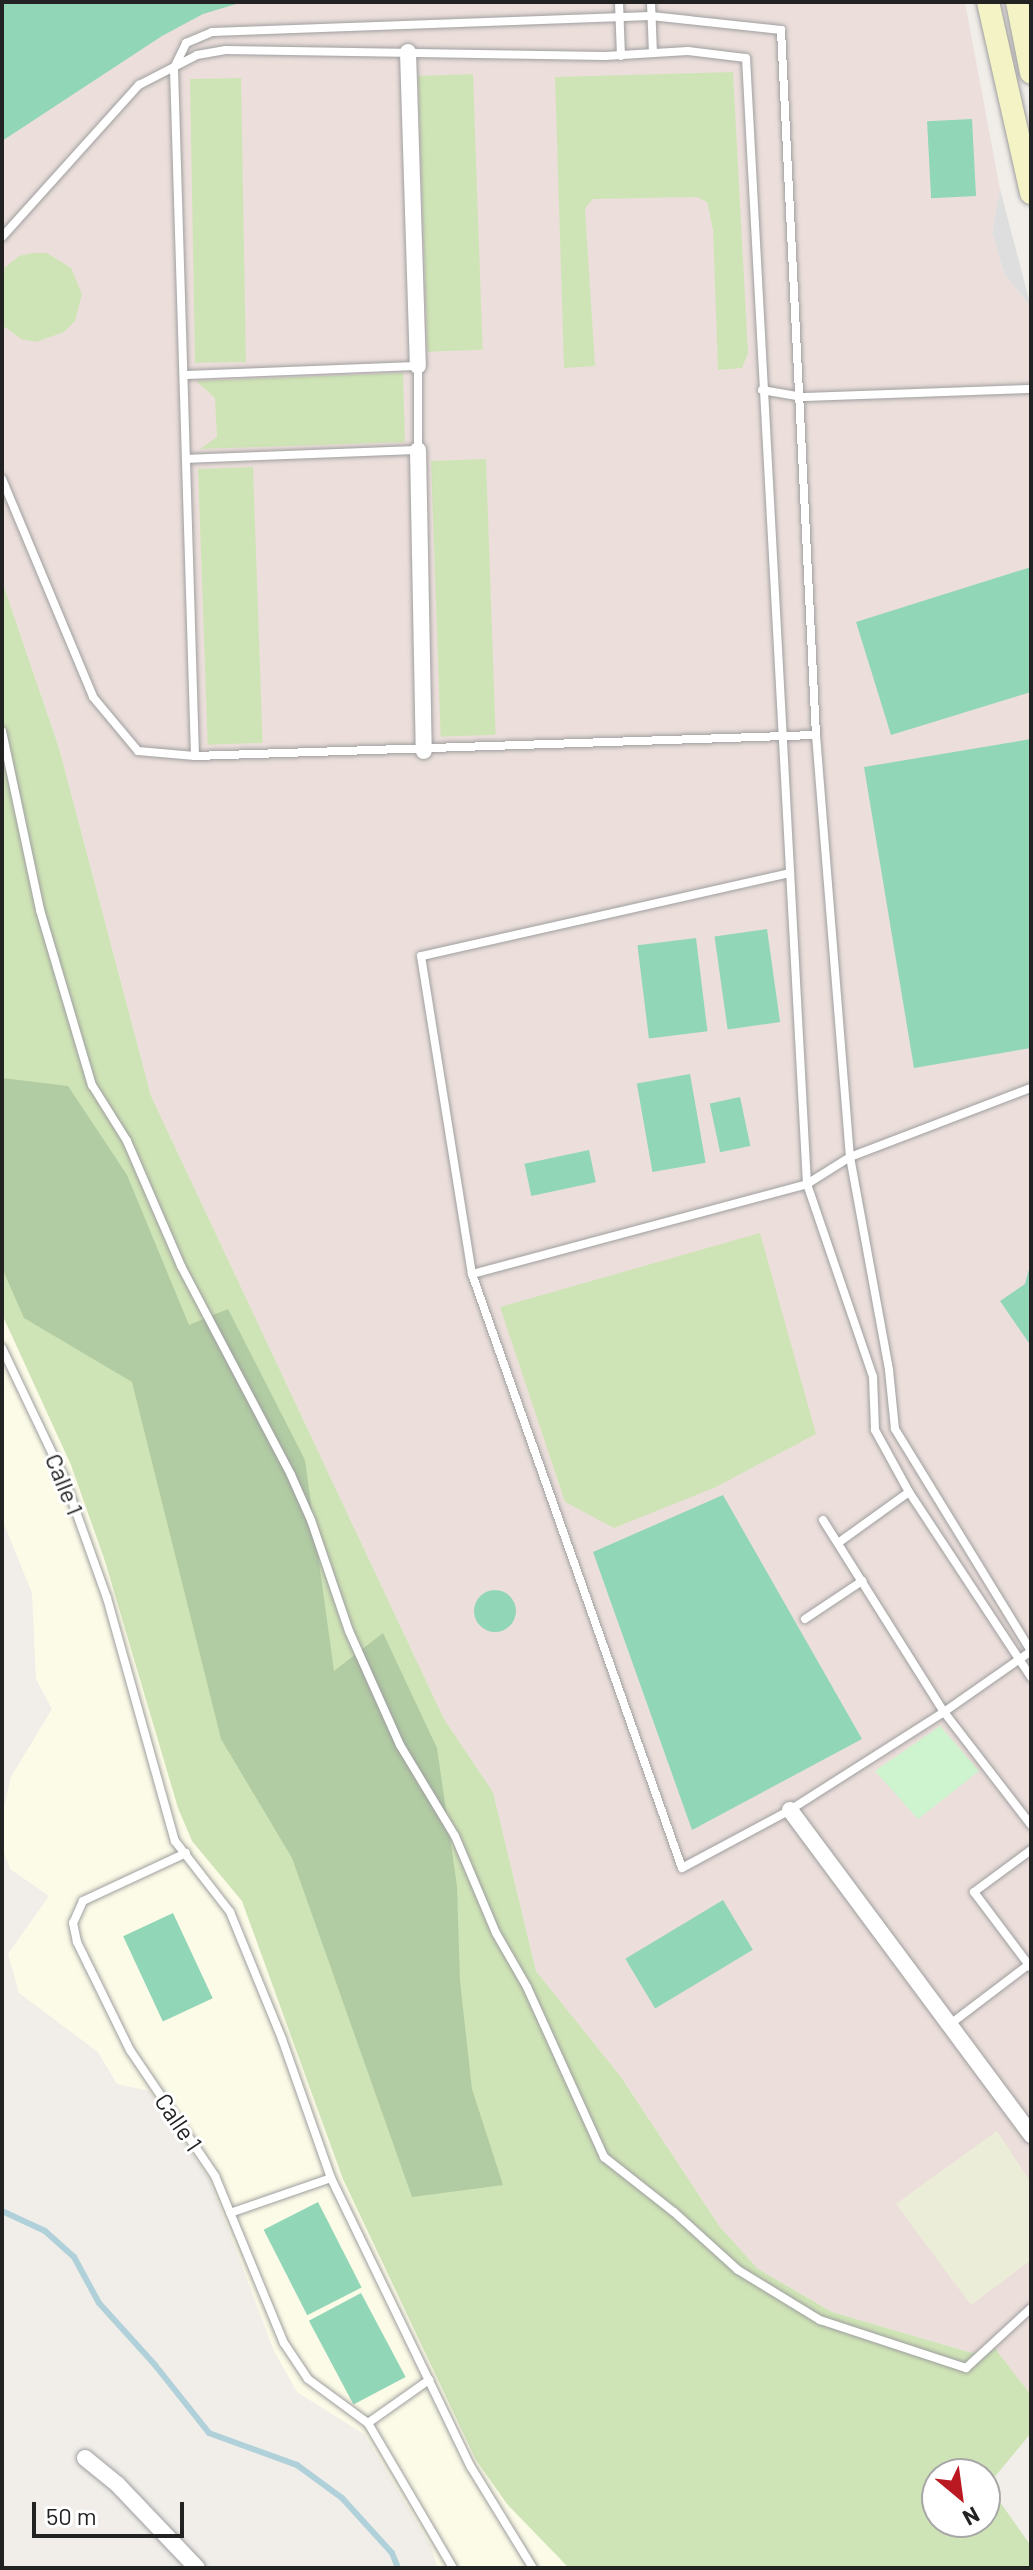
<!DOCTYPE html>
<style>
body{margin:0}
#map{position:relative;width:1033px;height:2570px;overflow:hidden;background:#f1eeea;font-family:Barlow,sans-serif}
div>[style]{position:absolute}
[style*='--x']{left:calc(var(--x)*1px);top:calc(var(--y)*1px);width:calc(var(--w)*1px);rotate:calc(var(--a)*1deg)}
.education>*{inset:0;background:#fcfbe7}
.military>*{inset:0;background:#ecdfdb}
.farmland>*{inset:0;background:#ecedd8}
.grass>*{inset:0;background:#cfe4b6;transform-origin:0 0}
.forest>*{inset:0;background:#b1cba3}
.park>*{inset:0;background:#cdf4ce}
.pitch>*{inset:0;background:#92d6b8;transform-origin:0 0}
.round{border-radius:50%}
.parking>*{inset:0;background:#dedede}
.stream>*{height:6px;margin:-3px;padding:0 3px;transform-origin:3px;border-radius:3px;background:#b0d1d9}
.roads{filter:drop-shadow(0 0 2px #9f9f9f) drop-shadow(0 0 2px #9f9f9f)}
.lane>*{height:8px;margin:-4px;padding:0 4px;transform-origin:4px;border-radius:4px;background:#fff}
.street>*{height:16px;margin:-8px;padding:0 8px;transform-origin:8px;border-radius:8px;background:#fff}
.secondary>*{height:22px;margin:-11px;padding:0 11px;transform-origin:11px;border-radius:11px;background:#f3f3c5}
span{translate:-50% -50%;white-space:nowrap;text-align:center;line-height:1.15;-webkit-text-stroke:6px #fff;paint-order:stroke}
.street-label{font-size:24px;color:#222}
.frame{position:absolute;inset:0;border:4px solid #222;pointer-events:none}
.north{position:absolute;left:921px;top:2458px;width:80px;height:80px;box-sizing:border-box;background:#fff;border:2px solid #a7a7a7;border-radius:50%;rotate:151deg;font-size:22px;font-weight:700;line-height:32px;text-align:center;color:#222}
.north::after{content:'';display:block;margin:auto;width:28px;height:36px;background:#bb1921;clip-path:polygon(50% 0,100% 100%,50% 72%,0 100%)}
.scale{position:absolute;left:32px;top:2502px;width:152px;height:36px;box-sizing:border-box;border:4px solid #222;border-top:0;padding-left:10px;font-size:24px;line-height:28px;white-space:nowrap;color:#222;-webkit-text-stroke:6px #fff;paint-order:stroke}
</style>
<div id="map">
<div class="education">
<div style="clip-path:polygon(2px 1314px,71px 1465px,105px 1561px,192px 1841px,242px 1901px,343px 2179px,426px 2353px,507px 2504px,569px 2568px,438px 2568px,431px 2547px,364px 2434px,297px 2392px,274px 2351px,209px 2179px,149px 2091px,117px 2084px,98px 2052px,19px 1993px,8px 1954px,49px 1896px,10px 1869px,2px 1847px,2px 1815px,11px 1777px,52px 1709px,36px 1679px,32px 1593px,2px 1519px)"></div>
</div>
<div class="military">
<div style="clip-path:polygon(2px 2px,965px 2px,1000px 189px,992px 233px,1005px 275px,1031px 307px,1031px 2395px,994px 2347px,972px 2353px,832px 2312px,758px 2269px,720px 2227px,621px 2077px,536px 1971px,493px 1792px,444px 1719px,151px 1096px,59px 748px,2px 581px)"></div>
</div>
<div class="farmland">
<div style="clip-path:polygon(997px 2131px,1031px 2183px,1031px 2260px,971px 2305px,896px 2204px)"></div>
</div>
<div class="grass">
<div style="clip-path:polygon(733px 72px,748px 353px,742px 368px,718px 370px,713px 230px,707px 202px,697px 197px,593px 199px,585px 208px,595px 366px,564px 368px,555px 77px)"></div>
<div style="left:473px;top:74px;width:276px;height:55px;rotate:88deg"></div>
<div style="left:241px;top:78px;width:284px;height:51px;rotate:89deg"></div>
<div style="clip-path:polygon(33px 253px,47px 253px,71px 268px,82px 294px,75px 321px,64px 332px,36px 342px,21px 339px,2px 325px,2px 270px,19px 256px)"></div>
<div style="clip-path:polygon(403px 373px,405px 442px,200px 449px,217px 437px,215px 398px,196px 381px)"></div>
<div style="left:486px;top:459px;width:276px;height:55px;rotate:88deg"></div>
<div style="left:253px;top:467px;width:276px;height:55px;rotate:88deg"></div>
<div style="clip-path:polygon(evenodd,2px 581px,59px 748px,151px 1096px,444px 1719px,493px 1792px,536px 1971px,621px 2077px,720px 2227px,758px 2269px,832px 2312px,972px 2353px,994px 2347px,1031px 2395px,1031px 2433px,988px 2485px,1031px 2546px,1031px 2568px,569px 2568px,507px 2504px,476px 2460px,343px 2179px,242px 1901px,192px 1841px,178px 1808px,105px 1561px,71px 1465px,2px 1314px,2px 581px,937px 2474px,985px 2474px,985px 2522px,937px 2522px,937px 2474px)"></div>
<div style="clip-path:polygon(760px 1233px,816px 1434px,716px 1487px,614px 1528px,565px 1502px,500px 1307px)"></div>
</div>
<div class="forest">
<div style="clip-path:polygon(2px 1078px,68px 1086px,127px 1175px,189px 1325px,228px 1309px,305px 1460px,334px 1671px,383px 1633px,437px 1748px,457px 1886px,460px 1981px,472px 2089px,503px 2185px,412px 2197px,292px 1858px,221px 1739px,132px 1382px,24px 1318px,2px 1268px)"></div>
</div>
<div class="park">
<div style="clip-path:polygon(940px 1726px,979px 1771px,918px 1819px,875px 1771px)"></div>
</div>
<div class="pitch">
<div style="clip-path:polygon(2px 2px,243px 2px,203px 14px,162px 36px,2px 141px)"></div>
<div style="left:972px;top:119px;width:77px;height:45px;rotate:87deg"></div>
<div style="clip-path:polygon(1031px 567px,1031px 692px,891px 735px,856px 622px)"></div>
<div style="clip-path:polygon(1031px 739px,1031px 1048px,914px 1068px,864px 767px)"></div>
<div style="left:767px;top:929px;width:94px;height:53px;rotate:82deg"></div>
<div style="left:696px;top:938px;width:94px;height:59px;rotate:83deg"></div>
<div style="left:690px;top:1074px;width:90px;height:54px;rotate:80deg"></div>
<div style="left:740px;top:1097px;width:50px;height:31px;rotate:78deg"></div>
<div style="left:589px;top:1150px;width:33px;height:66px;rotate:78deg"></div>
<div style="clip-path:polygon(1031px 1262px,1031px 1346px,1000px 1301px,1025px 1284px)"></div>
<div style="clip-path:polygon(723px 1495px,862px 1739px,692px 1830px,593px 1552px)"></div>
<div class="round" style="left:474px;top:1590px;width:42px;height:42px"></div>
<div style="left:723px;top:1900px;width:58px;height:114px;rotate:59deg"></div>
<div style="left:173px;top:1913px;width:94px;height:55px;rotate:65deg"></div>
<div style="left:318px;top:2202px;width:96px;height:61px;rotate:63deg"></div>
<div style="left:361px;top:2293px;width:95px;height:59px;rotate:62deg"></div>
</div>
<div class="parking">
<div style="clip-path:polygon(1000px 189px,1031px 307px,1005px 275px,992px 233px)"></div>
</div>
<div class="stream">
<div style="--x:2;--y:2211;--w:47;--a:24.9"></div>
<div style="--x:45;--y:2231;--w:39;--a:42"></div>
<div style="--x:74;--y:2257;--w:52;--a:61.5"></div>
<div style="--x:99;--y:2303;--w:84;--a:47.9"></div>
<div style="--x:155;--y:2365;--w:87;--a:51.5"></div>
<div style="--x:209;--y:2433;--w:94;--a:20"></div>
<div style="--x:297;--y:2465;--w:56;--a:36.3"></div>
<div style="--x:342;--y:2498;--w:74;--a:47.7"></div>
<div style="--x:392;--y:2553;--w:16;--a:68"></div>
</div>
<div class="roads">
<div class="lane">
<div style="--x:619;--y:2;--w:54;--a:87.9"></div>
<div style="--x:651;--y:2;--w:51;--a:87.8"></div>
<div style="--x:2;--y:237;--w:205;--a:-48"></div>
<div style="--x:139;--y:85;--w:65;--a:-27.3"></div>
<div style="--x:197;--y:55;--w:29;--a:-10"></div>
<div style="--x:226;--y:50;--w:379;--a:0.9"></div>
<div style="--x:605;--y:56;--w:83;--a:-3.4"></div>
<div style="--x:688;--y:51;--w:58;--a:6.9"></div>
<div style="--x:746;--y:58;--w:1128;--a:86.9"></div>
<div style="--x:807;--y:1184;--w:204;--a:71.1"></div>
<div style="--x:873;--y:1377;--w:53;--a:87.8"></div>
<div style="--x:875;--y:1430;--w:71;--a:61.3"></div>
<div style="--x:909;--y:1492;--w:222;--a:56.6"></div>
<div style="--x:184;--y:375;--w:234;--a:-2.2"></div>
<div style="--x:418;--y:366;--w:84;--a:90"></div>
<div style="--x:418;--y:450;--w:231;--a:177.8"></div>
<div style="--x:762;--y:390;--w:41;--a:9.9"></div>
<div style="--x:802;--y:397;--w:229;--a:-2"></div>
<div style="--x:2;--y:479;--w:236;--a:67.3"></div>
<div style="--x:93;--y:697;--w:70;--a:50.2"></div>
<div style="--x:138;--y:751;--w:57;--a:5"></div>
<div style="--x:195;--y:756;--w:621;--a:-1.94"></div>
<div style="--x:2;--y:731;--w:183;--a:78"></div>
<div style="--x:40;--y:910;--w:183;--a:73.5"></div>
<div style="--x:92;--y:1085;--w:66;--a:58"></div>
<div style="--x:127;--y:1141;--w:136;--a:66.6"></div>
<div style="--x:181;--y:1266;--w:236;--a:62.2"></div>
<div style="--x:291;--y:1475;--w:49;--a:66"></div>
<div style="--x:311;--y:1520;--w:117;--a:71.1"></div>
<div style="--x:349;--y:1631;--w:125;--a:65.9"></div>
<div style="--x:400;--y:1745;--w:106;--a:58.9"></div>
<div style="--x:455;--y:1836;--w:105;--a:67.1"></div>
<div style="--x:496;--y:1933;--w:62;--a:60.1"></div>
<div style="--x:527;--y:1987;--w:187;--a:65.6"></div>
<div style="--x:604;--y:2157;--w:89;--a:38.2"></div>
<div style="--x:674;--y:2212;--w:86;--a:42.2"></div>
<div style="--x:738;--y:2270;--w:96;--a:31.4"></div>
<div style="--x:820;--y:2320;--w:154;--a:18.2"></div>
<div style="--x:966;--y:2368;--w:88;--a:-42.7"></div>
<div style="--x:195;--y:756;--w:688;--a:-91.75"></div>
<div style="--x:174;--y:68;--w:28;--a:-64"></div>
<div style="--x:186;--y:43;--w:28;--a:-23"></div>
<div style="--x:212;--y:32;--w:439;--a:-2.1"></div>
<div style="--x:651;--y:16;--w:131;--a:6.1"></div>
<div style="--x:781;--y:30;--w:706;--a:87.16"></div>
<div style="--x:816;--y:735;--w:423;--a:85.4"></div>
<div style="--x:850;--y:1157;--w:217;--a:79.6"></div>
<div style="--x:889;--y:1370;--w:59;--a:84.2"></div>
<div style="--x:895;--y:1429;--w:260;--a:58.5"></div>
<div style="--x:790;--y:873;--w:378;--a:167.3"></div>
<div style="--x:421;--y:956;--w:322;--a:80.9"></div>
<div style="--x:472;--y:1274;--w:630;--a:70.53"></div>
<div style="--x:682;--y:1868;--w:123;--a:-28.2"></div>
<div style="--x:790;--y:1810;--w:183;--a:-32.5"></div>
<div style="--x:944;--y:1712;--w:106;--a:-35"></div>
<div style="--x:472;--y:1274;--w:347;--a:-15"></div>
<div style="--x:807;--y:1184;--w:51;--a:-32.1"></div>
<div style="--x:850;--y:1157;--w:194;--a:-20.9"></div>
<div style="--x:2;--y:1348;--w:144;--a:64.5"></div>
<div style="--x:64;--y:1478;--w:127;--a:70.3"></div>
<div style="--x:107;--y:1598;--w:252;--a:74.4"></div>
<div style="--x:175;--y:1841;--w:90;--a:52.2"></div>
<div style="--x:230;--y:1912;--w:137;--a:67.7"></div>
<div style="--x:282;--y:2039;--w:147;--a:70.6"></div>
<div style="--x:331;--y:2178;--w:321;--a:64.2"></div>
<div style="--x:471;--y:2467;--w:119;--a:58.5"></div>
<div style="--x:823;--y:1520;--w:227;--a:57.8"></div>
<div style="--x:944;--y:1712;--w:143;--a:52.4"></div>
<div style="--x:838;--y:1543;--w:87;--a:-35.7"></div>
<div style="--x:805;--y:1619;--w:69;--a:-33.7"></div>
<div style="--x:1031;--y:1850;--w:71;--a:143.6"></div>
<div style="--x:974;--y:1892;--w:95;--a:53.1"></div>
<div style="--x:186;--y:1853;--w:114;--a:155"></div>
<div style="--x:83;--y:1901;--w:24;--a:114"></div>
<div style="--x:73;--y:1923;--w:19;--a:78"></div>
<div style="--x:77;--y:1942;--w:120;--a:63.9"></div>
<div style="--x:130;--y:2050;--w:152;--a:56"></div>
<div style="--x:215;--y:2176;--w:181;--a:67.6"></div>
<div style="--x:284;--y:2343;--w:43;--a:56.3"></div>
<div style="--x:308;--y:2379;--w:74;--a:36.3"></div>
<div style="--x:368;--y:2423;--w:168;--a:59.6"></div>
<div style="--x:949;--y:2025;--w:99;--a:-37.2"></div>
<div style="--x:230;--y:2213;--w:107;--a:-19.1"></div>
<div style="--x:368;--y:2423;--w:75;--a:-35.2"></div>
</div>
<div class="street">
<div style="--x:408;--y:52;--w:314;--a:88.2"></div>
<div style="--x:418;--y:450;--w:301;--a:88.9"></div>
<div style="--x:790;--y:1810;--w:405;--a:53.4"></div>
<div style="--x:85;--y:2458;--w:41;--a:39.1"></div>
<div style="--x:117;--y:2484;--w:116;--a:46.4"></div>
</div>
<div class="secondary">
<div style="--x:988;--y:2;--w:196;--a:77.3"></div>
<div style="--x:1017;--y:2;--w:72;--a:78.8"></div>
</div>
</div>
<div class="street-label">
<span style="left:65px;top:1484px;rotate:68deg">Calle 1</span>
<span style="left:179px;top:2122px;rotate:56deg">Calle 1</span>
</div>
<div class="frame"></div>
<div class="north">N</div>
<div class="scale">50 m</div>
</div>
